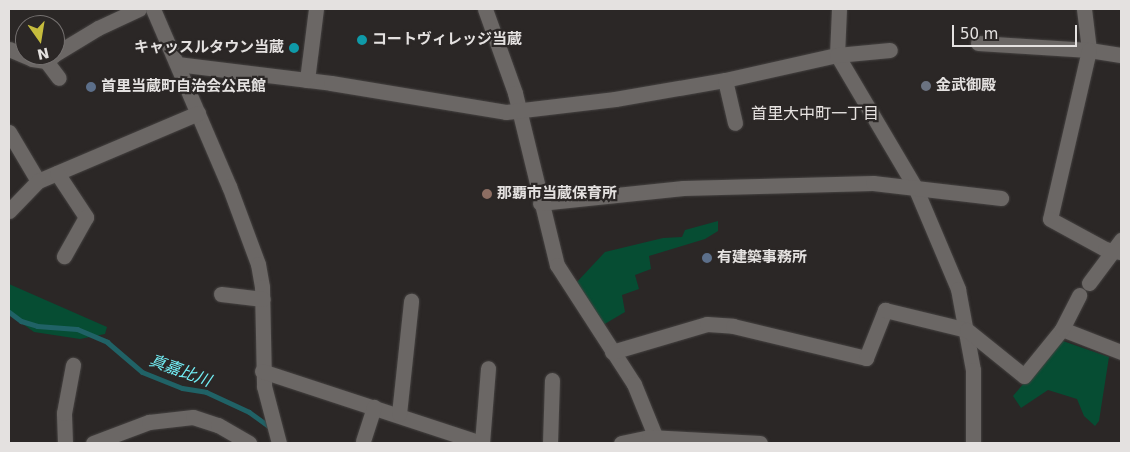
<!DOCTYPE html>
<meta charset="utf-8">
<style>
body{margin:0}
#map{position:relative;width:1130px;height:452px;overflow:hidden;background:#2b2726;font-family:"DejaVu Sans","Noto Sans JP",sans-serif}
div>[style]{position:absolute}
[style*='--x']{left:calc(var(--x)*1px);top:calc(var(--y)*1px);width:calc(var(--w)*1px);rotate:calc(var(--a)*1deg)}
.green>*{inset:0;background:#064d33}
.stream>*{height:5px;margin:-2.5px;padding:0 2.5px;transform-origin:2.5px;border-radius:2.5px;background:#206266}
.roads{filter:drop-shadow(0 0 1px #454241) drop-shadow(0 0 1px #454241)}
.minor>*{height:15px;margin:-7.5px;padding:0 7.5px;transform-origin:7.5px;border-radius:7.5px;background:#6b6765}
.dots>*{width:14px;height:14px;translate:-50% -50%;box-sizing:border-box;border:2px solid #2b2726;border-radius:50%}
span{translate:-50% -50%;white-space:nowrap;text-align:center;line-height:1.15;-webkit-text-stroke:4.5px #2b2726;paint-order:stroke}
.poi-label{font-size:15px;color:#e4e1e0;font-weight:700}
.left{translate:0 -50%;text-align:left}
.right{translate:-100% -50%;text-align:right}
.neighbourhood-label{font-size:16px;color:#e7e3e1}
.water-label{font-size:16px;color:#73f0f7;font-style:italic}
.frame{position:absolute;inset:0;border:10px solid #e4e1e0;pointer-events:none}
.north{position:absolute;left:15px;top:15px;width:50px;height:50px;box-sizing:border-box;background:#2b2726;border:1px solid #757170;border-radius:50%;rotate:167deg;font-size:14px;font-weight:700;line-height:20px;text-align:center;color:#e4e1e0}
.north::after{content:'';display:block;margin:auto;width:18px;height:22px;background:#c6bc3d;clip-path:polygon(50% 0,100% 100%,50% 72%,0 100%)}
.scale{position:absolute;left:952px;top:25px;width:125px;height:22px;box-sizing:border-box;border:2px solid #e4e1e0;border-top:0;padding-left:6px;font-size:15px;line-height:18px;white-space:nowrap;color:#e4e1e0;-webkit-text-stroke:4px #2b2726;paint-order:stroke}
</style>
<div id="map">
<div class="green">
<div style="clip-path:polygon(718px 221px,718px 231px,705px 239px,649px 256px,651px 269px,635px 275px,639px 289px,622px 295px,625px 312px,603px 325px,576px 283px,605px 252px,663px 238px,682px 237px,685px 230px)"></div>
<div style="clip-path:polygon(9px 284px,107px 327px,105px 334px,80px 339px,34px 332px,9px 314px)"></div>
<div style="clip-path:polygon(1060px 340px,1109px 357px,1099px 421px,1095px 426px,1084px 416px,1077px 399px,1048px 390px,1021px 408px,1013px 396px)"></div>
</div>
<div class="stream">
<div style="--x:9;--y:312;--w:15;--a:37"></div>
<div style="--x:21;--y:321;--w:17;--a:17"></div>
<div style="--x:37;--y:326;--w:40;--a:4.3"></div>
<div style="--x:77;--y:329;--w:33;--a:23"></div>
<div style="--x:107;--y:342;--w:46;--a:40.6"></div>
<div style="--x:142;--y:372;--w:43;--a:21.8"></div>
<div style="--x:182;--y:388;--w:24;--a:9"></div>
<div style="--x:206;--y:392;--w:47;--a:24.9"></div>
<div style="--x:249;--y:412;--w:26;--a:36"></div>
</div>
<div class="roads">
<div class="minor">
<div style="--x:153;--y:9;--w:193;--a:66.8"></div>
<div style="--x:229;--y:186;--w:83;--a:69.6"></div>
<div style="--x:258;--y:264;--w:23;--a:80"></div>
<div style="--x:262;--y:287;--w:99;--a:88.8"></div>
<div style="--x:264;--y:386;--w:59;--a:75.3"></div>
<div style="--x:485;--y:9;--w:89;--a:70.3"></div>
<div style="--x:515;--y:93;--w:177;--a:76.3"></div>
<div style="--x:557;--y:265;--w:142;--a:57.1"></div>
<div style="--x:634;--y:384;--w:64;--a:67.9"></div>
<div style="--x:839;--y:9;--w:46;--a:92.5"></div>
<div style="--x:837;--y:55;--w:153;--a:59.4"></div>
<div style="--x:915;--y:187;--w:111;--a:67.1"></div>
<div style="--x:958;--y:289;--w:82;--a:79.5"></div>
<div style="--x:973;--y:370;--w:73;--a:90"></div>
<div style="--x:1084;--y:9;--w:41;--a:83"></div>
<div style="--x:1089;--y:50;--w:32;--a:9"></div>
<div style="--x:978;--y:43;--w:111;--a:3.6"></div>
<div style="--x:1089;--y:50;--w:173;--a:103"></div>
<div style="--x:1050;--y:219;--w:63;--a:28.6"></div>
<div style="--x:1105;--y:249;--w:16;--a:11"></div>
<div style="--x:9;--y:49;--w:25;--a:23"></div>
<div style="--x:32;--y:59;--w:14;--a:8"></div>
<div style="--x:46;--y:61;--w:10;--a:-37"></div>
<div style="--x:55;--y:54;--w:50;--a:-31.2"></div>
<div style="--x:98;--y:28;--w:45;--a:-24.9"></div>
<div style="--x:46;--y:61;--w:21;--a:53"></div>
<div style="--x:177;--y:64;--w:155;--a:7"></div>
<div style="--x:331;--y:83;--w:177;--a:9.4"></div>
<div style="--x:506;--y:112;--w:110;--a:-6.8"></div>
<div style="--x:615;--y:99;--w:112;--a:-9.8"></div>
<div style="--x:725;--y:80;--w:115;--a:-12.6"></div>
<div style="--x:837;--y:55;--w:53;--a:-5.4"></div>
<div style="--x:307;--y:80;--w:72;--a:-82.8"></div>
<div style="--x:725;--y:80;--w:44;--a:76.9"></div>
<div style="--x:9;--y:132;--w:57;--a:59.4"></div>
<div style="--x:38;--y:181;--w:174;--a:-23"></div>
<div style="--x:57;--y:173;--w:53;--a:56.6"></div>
<div style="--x:86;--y:217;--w:45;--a:119.4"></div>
<div style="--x:540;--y:203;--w:144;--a:-6"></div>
<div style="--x:683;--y:188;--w:190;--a:-1.5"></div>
<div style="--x:873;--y:183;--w:129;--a:6.7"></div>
<div style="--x:9;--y:211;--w:42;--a:-46"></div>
<div style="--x:1089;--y:283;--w:54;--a:-53.3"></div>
<div style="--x:221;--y:294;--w:42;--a:6.8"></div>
<div style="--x:1062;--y:329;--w:63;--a:21.3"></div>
<div style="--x:612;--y:352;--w:99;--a:-16.4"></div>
<div style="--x:707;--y:324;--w:26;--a:4"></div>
<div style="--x:733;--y:326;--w:137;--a:13.5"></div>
<div style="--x:866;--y:358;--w:52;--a:-68.4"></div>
<div style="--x:885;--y:310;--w:84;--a:13.7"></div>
<div style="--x:967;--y:330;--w:73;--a:38.9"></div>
<div style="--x:1024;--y:376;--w:60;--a:-51"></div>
<div style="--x:1062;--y:329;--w:38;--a:-63"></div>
<div style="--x:262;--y:371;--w:231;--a:18.2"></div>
<div style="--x:399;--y:414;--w:114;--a:-83.9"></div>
<div style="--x:363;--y:441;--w:36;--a:-72"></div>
<div style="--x:65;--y:443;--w:30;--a:-92"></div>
<div style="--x:64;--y:413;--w:49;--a:-79.4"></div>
<div style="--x:93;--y:443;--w:60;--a:-20.6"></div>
<div style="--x:149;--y:422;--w:44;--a:-6.5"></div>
<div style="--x:193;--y:417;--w:26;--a:18"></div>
<div style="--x:218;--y:425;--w:36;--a:30"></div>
<div style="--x:482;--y:443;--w:75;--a:-85.4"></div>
<div style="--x:550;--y:443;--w:63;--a:-88.2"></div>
<div style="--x:621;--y:443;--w:29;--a:-12"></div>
<div style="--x:649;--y:437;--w:111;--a:3.1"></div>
</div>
</div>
<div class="dots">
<div style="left:362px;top:40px;background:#0f9aa8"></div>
<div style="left:294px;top:48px;background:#0f9aa8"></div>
<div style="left:926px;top:86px;background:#6b7280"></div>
<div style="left:91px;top:87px;background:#5c6f8a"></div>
<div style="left:487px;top:194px;background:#8d6e63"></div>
<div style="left:707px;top:258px;background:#5c6f8a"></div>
</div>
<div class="poi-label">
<span class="left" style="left:372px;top:40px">コートヴィレッジ当蔵</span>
<span class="right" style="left:284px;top:48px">キャッスルタウン当蔵</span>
<span class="left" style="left:936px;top:86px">金武御殿</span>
<span class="left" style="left:101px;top:87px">首里当蔵町自治会公民館</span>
<span class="left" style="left:497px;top:194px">那覇市当蔵保育所</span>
<span class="left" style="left:717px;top:258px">有建築事務所</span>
</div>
<div class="neighbourhood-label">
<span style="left:815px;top:114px">首里大中町一丁目</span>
</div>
<div class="water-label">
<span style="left:180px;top:371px;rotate:20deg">真嘉比川</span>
</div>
<div class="frame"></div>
<div class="north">N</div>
<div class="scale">50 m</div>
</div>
